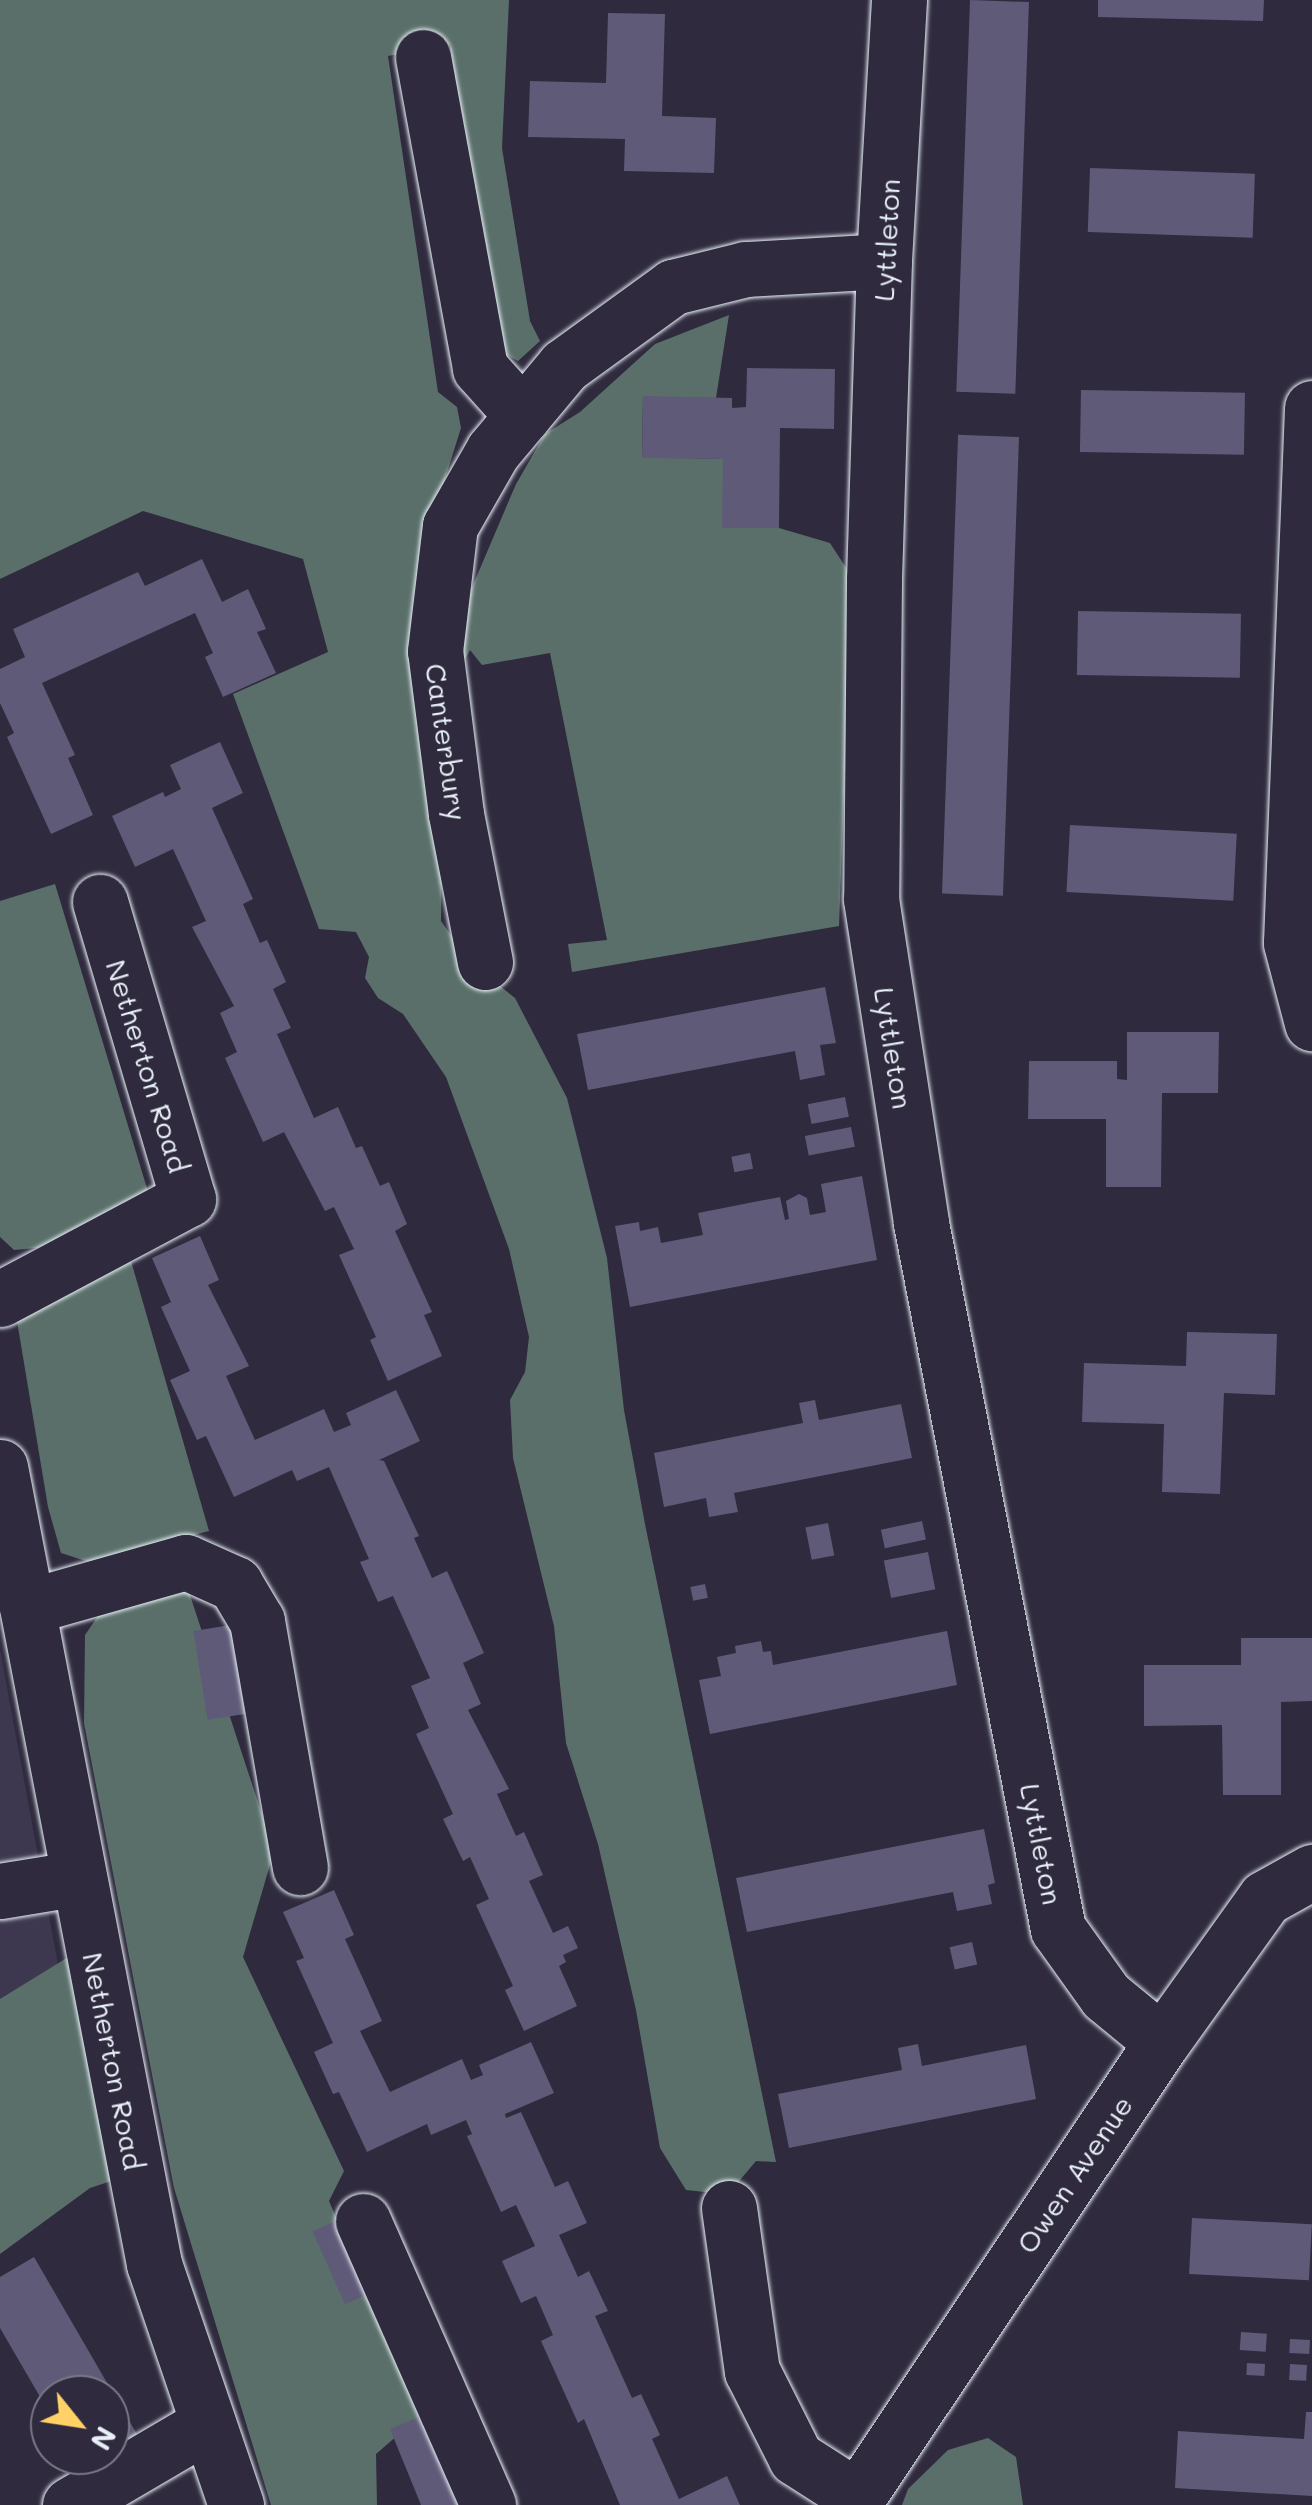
<!DOCTYPE html>
<style>
body{margin:0}
#map{position:relative;width:1312px;height:2505px;overflow:hidden;background:#2f2a3d;font-family:Mali,sans-serif}
div>[style]{position:absolute}
[style*='--x']{left:calc(var(--x)*1px);top:calc(var(--y)*1px);width:calc(var(--w)*1px);rotate:calc(var(--a)*1deg)}
.built>*{inset:0;background:#3d384f}
.green>*{inset:0;background:#5a6f69}
.building>*{inset:0;background:#5f5a78;transform-origin:0 0}
.roads{filter:drop-shadow(0 0 2px #e8f1f8) drop-shadow(0 0 2px #e8f1f8)}
.minor>*{height:55px;margin:-27.5px;padding:0 27.5px;transform-origin:27.5px;border-radius:27.5px;background:#2f2a3d}
span{translate:-50% -50%;white-space:nowrap;text-align:center;line-height:1.15;-webkit-text-stroke:10px #2f2a3d;paint-order:stroke}
.street-label{font-size:28px;color:#e8f1f8}
.north{position:absolute;left:30px;top:2375px;width:100px;height:100px;box-sizing:border-box;background:#2f2a3d;border:2px solid #797a88;border-radius:50%;rotate:120deg;font-size:28px;font-weight:700;line-height:40px;text-align:center;color:#e8f1f8}
.north::after{content:'';display:block;margin:auto;width:35px;height:45px;background:#ffd166;clip-path:polygon(50% 0,100% 100%,50% 72%,0 100%)}
</style>
<div id="map">
<div class="built">
<div style="clip-path:polygon(0 1649px,60px 1975px,0 2012px)"></div>
</div>
<div class="green">
<div style="clip-path:polygon(0 0,509px 0,502px 148px,530px 321px,540px 341px,518px 361px,498px 350px,450px 44px,388px 56px,438px 392px,457px 407px,461px 428px,438px 501px,461px 549px,470px 592px,516px 484px,545px 434px,580px 412px,655px 344px,729px 315px,716px 398px,643px 397px,642px 457px,723px 459px,723px 528px,779px 528px,830px 543px,852px 577px,839px 926px,572px 972px,568px 944px,607px 940px,550px 653px,482px 665px,470px 650px,454px 680px,442px 833px,441px 921px,470px 962px,515px 998px,567px 1098px,607px 1258px,624px 1410px,645px 1524px,776px 2162px,756px 2161px,735px 2186px,714px 2193px,686px 2190px,660px 2148px,636px 2010px,598px 1844px,566px 1743px,554px 1626px,513px 1458px,510px 1400px,525px 1372px,529px 1337px,509px 1249px,446px 1077px,403px 1014px,378px 998px,365px 978px,369px 957px,356px 932px,319px 929px,233px 694px,328px 652px,303px 559px,143px 511px,0 579px)"></div>
<div style="clip-path:polygon(55px 884px,149px 1195px,46px 1247px,14px 1250px,0 1237px,0 901px)"></div>
<div style="clip-path:polygon(131px 1261px,209px 1531px,89px 1562px,61px 1553px,48px 1507px,17px 1321px)"></div>
<div style="clip-path:polygon(188px 1589px,274px 1851px,243px 1957px,344px 2171px,329px 2201px,421px 2415px,376px 2454px,377px 2505px,271px 2505px,174px 2188px,84px 1723px,85px 1635px,100px 1613px)"></div>
<div style="clip-path:polygon(78px 1951px,136px 2173px,90px 2188px,0 2254px,0 1999px)"></div>
<div style="clip-path:polygon(988px 2438px,1016px 2457px,1023px 2505px,902px 2505px,908px 2489px,948px 2450px)"></div>
</div>
<div class="building">
<div style="left:970px;top:0;width:59px;height:392px;rotate:2deg"></div>
<div style="clip-path:polygon(1098px 0,1264px 0,1263px 21px,1098px 17px)"></div>
<div style="clip-path:polygon(608px 13px,665px 14px,662px 116px,716px 118px,714px 173px,624px 171px,625px 139px,528px 137px,530px 81px,606px 83px)"></div>
<div style="left:1090px;top:168px;width:165px;height:64px;rotate:2deg"></div>
<div style="clip-path:polygon(747px 368px,835px 369px,834px 429px,780px 428px,779px 528px,722px 528px,723px 459px,642px 458px,643px 396px,732px 398px,732px 408px,746px 407px)"></div>
<div style="left:1081px;top:390px;width:164px;height:62px;rotate:1deg"></div>
<div style="left:1019px;top:437px;width:459px;height:61px;rotate:92deg"></div>
<div style="clip-path:polygon(202px 559px,222px 602px,248px 589px,266px 629px,257px 632px,276px 673px,223px 697px,205px 657px,213px 653px,195px 613px,42px 683px,75px 755px,68px 758px,93px 815px,51px 834px,7px 737px,14px 733px,0 703px,0 669px,25px 657px,13px 629px,138px 572px,145px 586px)"></div>
<div style="left:1078px;top:611px;width:163px;height:64px;rotate:1deg"></div>
<div style="clip-path:polygon(220px 742px,243px 793px,212px 808px,253px 899px,243px 904px,260px 943px,267px 940px,286px 982px,273px 989px,291px 1028px,277px 1034px,314px 1118px,338px 1107px,356px 1148px,362px 1146px,380px 1186px,389px 1182px,407px 1224px,395px 1231px,432px 1312px,424px 1315px,442px 1356px,388px 1381px,370px 1340px,376px 1337px,339px 1255px,354px 1249px,334px 1207px,325px 1211px,284px 1132px,263px 1142px,225px 1058px,237px 1052px,220px 1013px,234px 1006px,192px 927px,206px 921px,173px 849px,135px 867px,112px 816px,163px 792px,165px 797px,181px 789px,170px 765px)"></div>
<div style="left:1070px;top:825px;width:167px;height:67px;rotate:3deg"></div>
<div style="clip-path:polygon(825px 987px,836px 1043px,820px 1045px,825px 1075px,800px 1080px,795px 1051px,588px 1090px,577px 1034px)"></div>
<div style="clip-path:polygon(1127px 1032px,1219px 1032px,1218px 1093px,1162px 1093px,1161px 1187px,1106px 1187px,1106px 1119px,1028px 1119px,1029px 1061px,1117px 1061px,1117px 1079px,1127px 1080px)"></div>
<div style="left:845px;top:1097px;width:20px;height:38px;rotate:79deg"></div>
<div style="left:851px;top:1127px;width:20px;height:47px;rotate:79deg"></div>
<div style="left:750px;top:1153px;width:16px;height:19px;rotate:79deg"></div>
<div style="clip-path:polygon(862px 1176px,877px 1260px,630px 1307px,615px 1226px,639px 1222px,640px 1231px,658px 1227px,661px 1243px,703px 1235px,698px 1213px,780px 1197px,785px 1220px,789px 1219px,786px 1201px,799px 1194px,807px 1198px,810px 1215px,826px 1212px,821px 1184px)"></div>
<div style="clip-path:polygon(200px 1236px,219px 1280px,208px 1285px,249px 1366px,226px 1376px,255px 1440px,324px 1409px,334px 1432px,351px 1425px,346px 1413px,396px 1390px,420px 1441px,379px 1460px,384px 1461px,419px 1536px,414px 1538px,432px 1578px,447px 1571px,484px 1653px,463px 1663px,481px 1704px,468px 1710px,509px 1789px,497px 1794px,516px 1836px,524px 1832px,543px 1875px,529px 1881px,553px 1933px,568px 1926px,578px 1948px,563px 1955px,566px 1962px,559px 1966px,577px 2006px,524px 2031px,505px 1990px,513px 1986px,476px 1905px,489px 1899px,470px 1857px,463px 1861px,443px 1819px,453px 1814px,416px 1734px,429px 1728px,411px 1686px,430px 1678px,393px 1596px,378px 1602px,360px 1562px,369px 1559px,329px 1467px,297px 1481px,292px 1470px,234px 1497px,206px 1436px,197px 1440px,170px 1380px,190px 1371px,161px 1307px,171px 1302px,152px 1258px)"></div>
<div style="clip-path:polygon(1187px 1332px,1277px 1334px,1275px 1395px,1224px 1393px,1220px 1494px,1162px 1492px,1164px 1424px,1082px 1422px,1084px 1363px,1186px 1366px)"></div>
<div style="clip-path:polygon(815px 1400px,819px 1420px,901px 1404px,912px 1458px,734px 1493px,738px 1512px,709px 1517px,706px 1498px,664px 1507px,654px 1453px,803px 1423px,799px 1403px)"></div>
<div style="left:922px;top:1521px;width:19px;height:42px;rotate:78deg"></div>
<div style="left:828px;top:1523px;width:33px;height:23px;rotate:79deg"></div>
<div style="left:928px;top:1552px;width:38px;height:45px;rotate:79deg"></div>
<div style="left:705px;top:1584px;width:14px;height:15px;rotate:78deg"></div>
<div style="left:231px;top:1625px;width:90px;height:38px;rotate:81deg"></div>
<div style="clip-path:polygon(947px 1631px,957px 1685px,710px 1734px,699px 1680px,721px 1676px,717px 1657px,736px 1653px,735px 1646px,761px 1641px,763px 1652px,771px 1651px,773px 1665px)"></div>
<div style="clip-path:polygon(1241px 1638px,1312px 1638px,1312px 1701px,1281px 1702px,1281px 1795px,1223px 1795px,1222px 1725px,1144px 1726px,1144px 1665px,1241px 1665px)"></div>
<div style="clip-path:polygon(984px 1829px,995px 1883px,988px 1885px,992px 1904px,957px 1911px,953px 1892px,747px 1932px,736px 1878px)"></div>
<div style="clip-path:polygon(334px 1890px,354px 1935px,345px 1939px,382px 2021px,360px 2031px,390px 2092px,462px 2059px,471px 2080px,483px 2075px,479px 2065px,531px 2042px,554px 2093px,505px 2114px,506px 2118px,521px 2112px,555px 2187px,568px 2181px,587px 2223px,559px 2235px,578px 2277px,589px 2271px,608px 2311px,595px 2316px,632px 2398px,641px 2394px,660px 2435px,652px 2439px,679px 2499px,727px 2476px,740px 2505px,620px 2505px,584px 2419px,578px 2423px,541px 2341px,553px 2335px,536px 2296px,521px 2303px,502px 2261px,535px 2246px,516px 2205px,501px 2212px,467px 2136px,472px 2134px,466px 2120px,431px 2135px,427px 2124px,367px 2152px,339px 2092px,333px 2094px,314px 2052px,333px 2043px,296px 1961px,304px 1958px,283px 1912px)"></div>
<div style="left:972px;top:1942px;width:23px;height:23px;rotate:77deg"></div>
<div style="clip-path:polygon(918px 2044px,922px 2066px,1026px 2045px,1036px 2099px,789px 2148px,778px 2094px,902px 2070px,898px 2048px)"></div>
<div style="left:349px;top:2215px;width:80px;height:40px;rotate:66deg"></div>
<div style="left:1192px;top:2218px;width:120px;height:56px;rotate:3deg"></div>
<div style="clip-path:polygon(34px 2257px,142px 2443px,86px 2475px,74px 2455px,110px 2455px,110px 2395px,50px 2395px,50px 2414px,0 2328px,0 2277px)"></div>
<div style="left:1241px;top:2332px;width:26px;height:18px;rotate:4deg"></div>
<div style="left:1290px;top:2339px;width:20px;height:14px;rotate:3deg"></div>
<div style="left:1247px;top:2363px;width:18px;height:12px;rotate:3deg"></div>
<div style="left:1290px;top:2364px;width:17px;height:16px;rotate:3deg"></div>
<div style="clip-path:polygon(432px 2412px,471px 2505px,421px 2505px,390px 2429px)"></div>
<div style="clip-path:polygon(1306px 2412px,1312px 2412px,1312px 2496px,1175px 2488px,1178px 2431px,1304px 2439px)"></div>
</div>
<div class="roads">
<div class="minor">
<div style="--x:899;--y:0;--w:261;--a:93.3"></div>
<div style="--x:884;--y:261;--w:319;--a:91.8"></div>
<div style="--x:874;--y:580;--w:319;--a:90.5"></div>
<div style="--x:871;--y:899;--w:328;--a:81.2"></div>
<div style="--x:921;--y:1223;--w:719;--a:79.02"></div>
<div style="--x:1058;--y:1929;--w:82;--a:54.4"></div>
<div style="--x:1106;--y:1996;--w:72;--a:39.4"></div>
<div style="--x:423;--y:57;--w:316;--a:79.6"></div>
<div style="--x:480;--y:368;--w:64;--a:48.1"></div>
<div style="--x:1312;--y:408;--w:535;--a:92.25"></div>
<div style="--x:1291;--y:943;--w:83;--a:75.3"></div>
<div style="--x:485;--y:962;--w:151;--a:-101.1"></div>
<div style="--x:456;--y:814;--w:164;--a:-97.3"></div>
<div style="--x:435;--y:651;--w:126;--a:-83.2"></div>
<div style="--x:450;--y:526;--w:86;--a:-60.2"></div>
<div style="--x:493;--y:451;--w:111;--a:-50.1"></div>
<div style="--x:564;--y:366;--w:135;--a:-35.9"></div>
<div style="--x:673;--y:287;--w:75;--a:-13.9"></div>
<div style="--x:746;--y:269;--w:138;--a:-3.3"></div>
<div style="--x:0;--y:1299;--w:213;--a:-28"></div>
<div style="--x:188;--y:1199;--w:310;--a:-106.5"></div>
<div style="--x:0;--y:1467;--w:812;--a:79.06"></div>
<div style="--x:154;--y:2264;--w:255;--a:71.2"></div>
<div style="--x:27;--y:1607;--w:165;--a:-15.8"></div>
<div style="--x:186;--y:1562;--w:54;--a:24.2"></div>
<div style="--x:235;--y:1584;--w:43;--a:59.3"></div>
<div style="--x:257;--y:1621;--w:250;--a:80.1"></div>
<div style="--x:0;--y:1891;--w:80;--a:-9.3"></div>
<div style="--x:729;--y:2208;--w:165;--a:82"></div>
<div style="--x:752;--y:2371;--w:97;--a:63.2"></div>
<div style="--x:796;--y:2458;--w:72;--a:32.6"></div>
<div style="--x:363;--y:2221;--w:310;--a:66.2"></div>
<div style="--x:70;--y:2505;--w:160;--a:-30.4"></div>
<div style="--x:852;--y:2505;--w:557;--a:-56.2"></div>
<div style="--x:1162;--y:2042;--w:177;--a:-54.4"></div>
<div style="--x:1265;--y:1898;--w:54;--a:-29"></div>
</div>
</div>
<div class="street-label">
<span style="left:886px;top:240px;rotate:-87deg">Lyttleton</span>
<span style="left:447px;top:742px;rotate:82deg">Canterbury</span>
<span style="left:894px;top:1048px;rotate:81deg">Lyttleton</span>
<span style="left:148px;top:1066px;rotate:73deg">Netherton Road</span>
<span style="left:1042px;top:1844px;rotate:79deg">Lyttleton</span>
<span style="left:114px;top:2061px;rotate:79deg">Netherton Road</span>
<span style="left:1074px;top:2174px;rotate:-56deg">Owen Avenue</span>
</div>
<div class="north">N</div>
</div>
